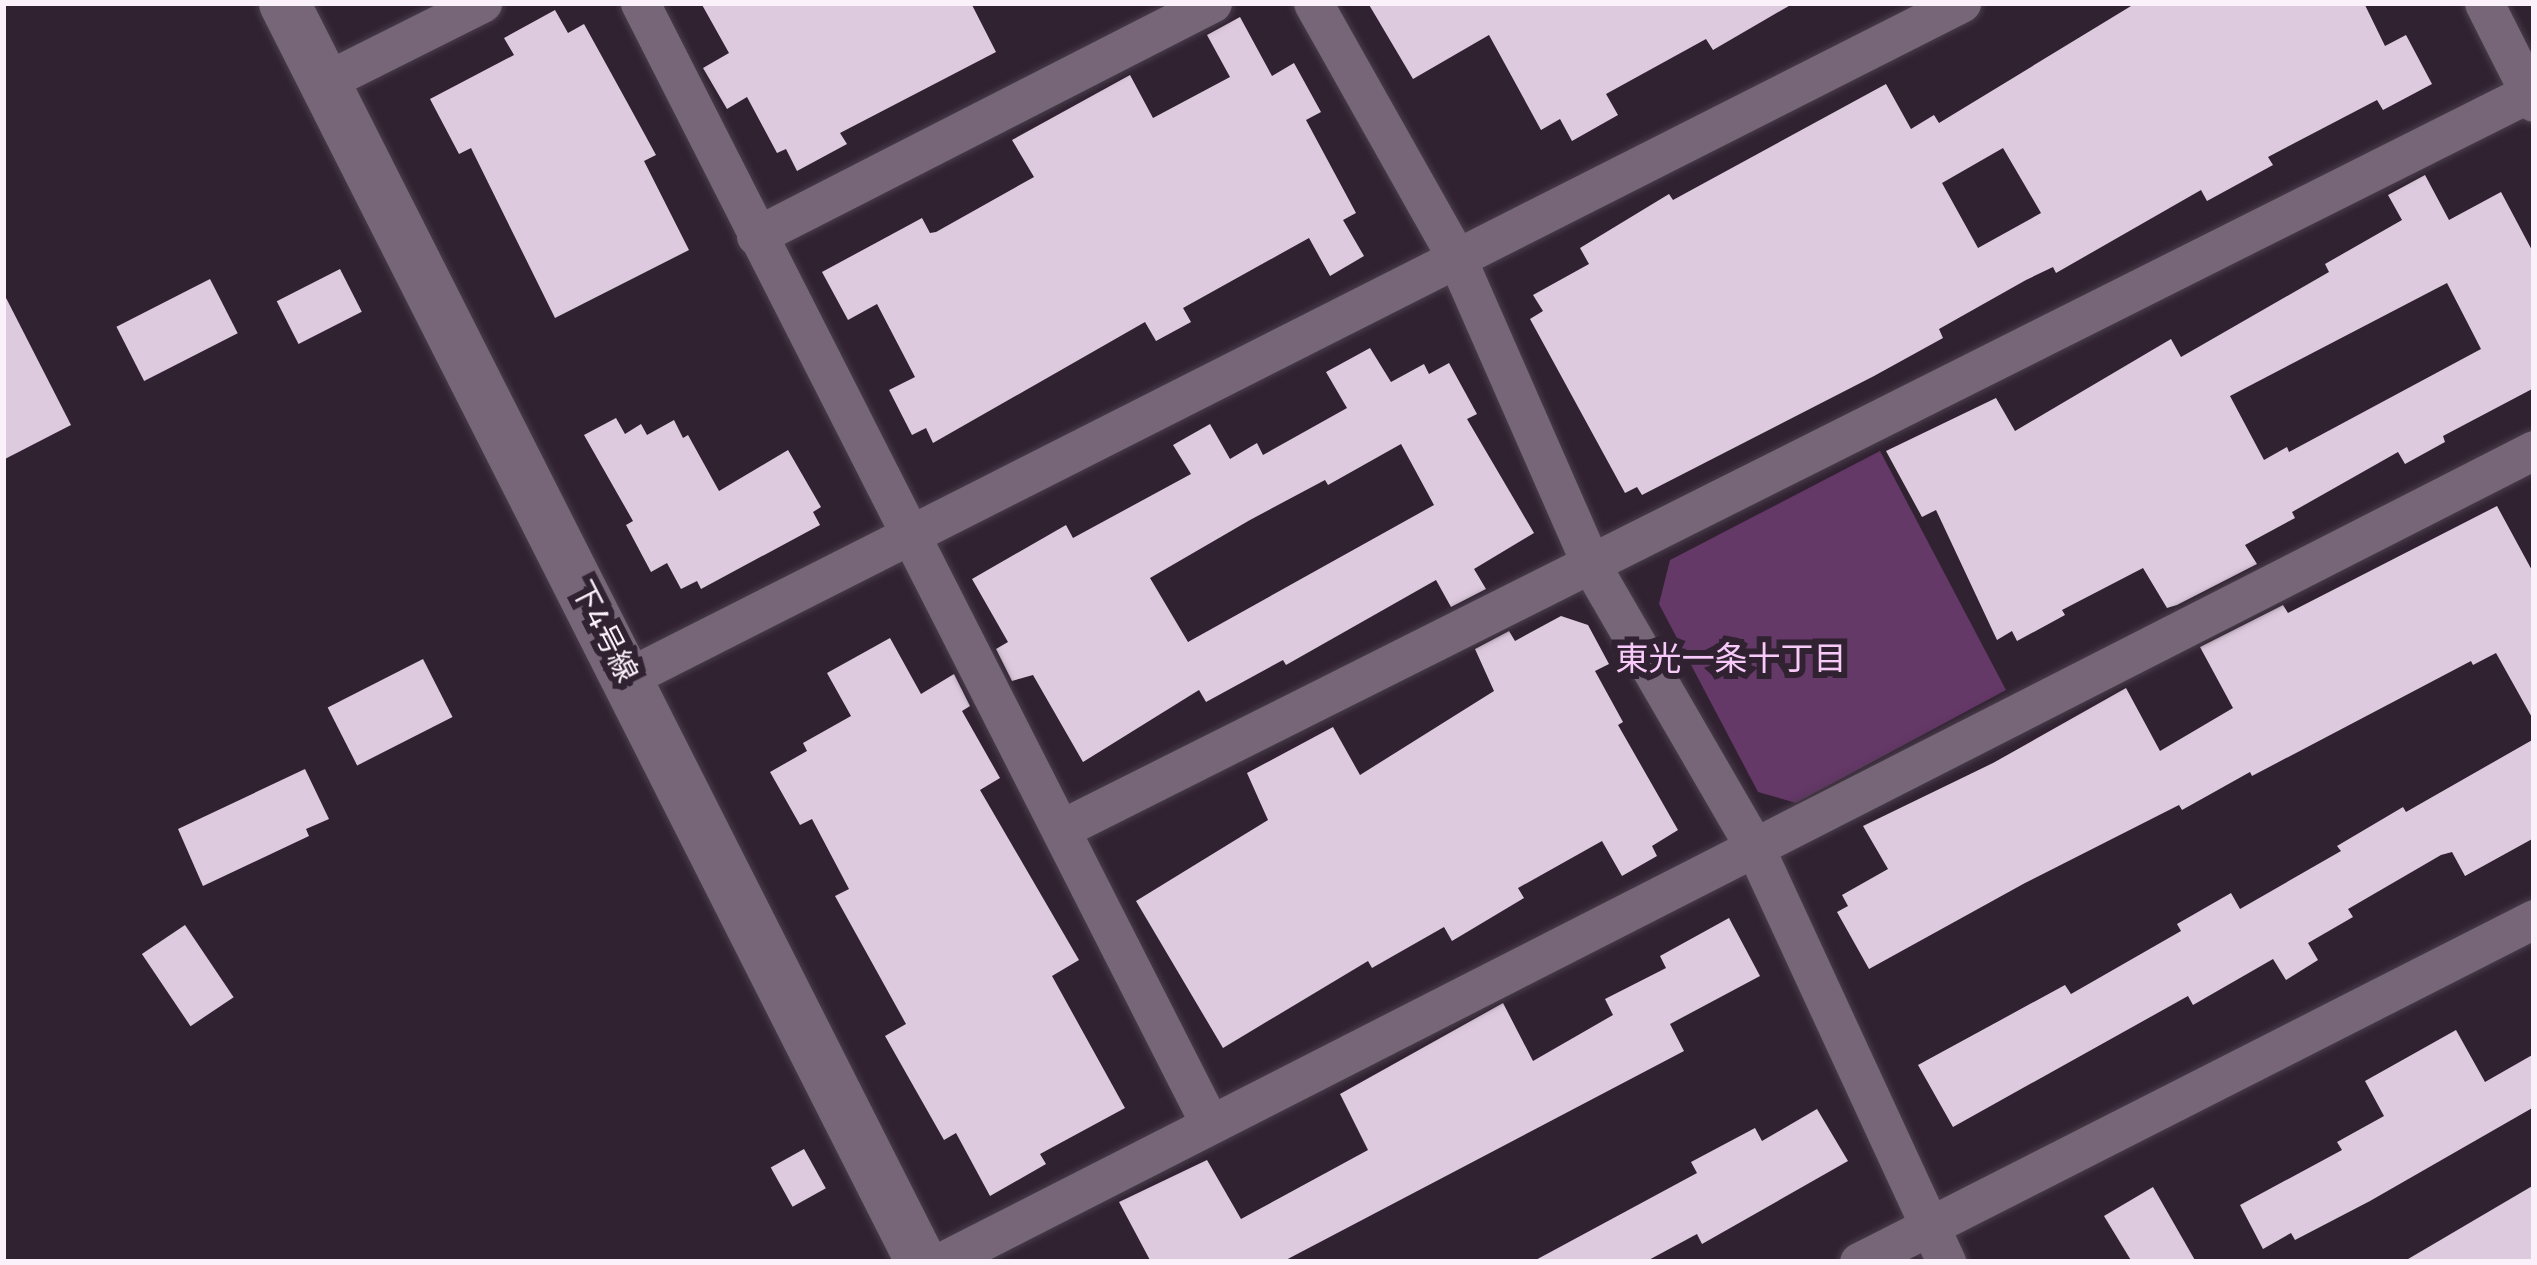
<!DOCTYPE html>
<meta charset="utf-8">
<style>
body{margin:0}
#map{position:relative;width:2537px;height:1265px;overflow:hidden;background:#312231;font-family:Merriweather,"Noto Sans JP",serif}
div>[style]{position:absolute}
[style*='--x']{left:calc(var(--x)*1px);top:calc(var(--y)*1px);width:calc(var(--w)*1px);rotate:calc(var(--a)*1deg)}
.green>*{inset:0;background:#643867}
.building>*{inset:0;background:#ddcade;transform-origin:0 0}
.roads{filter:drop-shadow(0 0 3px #4a3e4b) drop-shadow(0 0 3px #4a3e4b)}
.minor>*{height:39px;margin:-19.5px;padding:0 19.5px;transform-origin:19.5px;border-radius:19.5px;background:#766677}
.tertiary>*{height:51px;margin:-25.5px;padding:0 25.5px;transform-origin:25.5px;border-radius:25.5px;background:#766677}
span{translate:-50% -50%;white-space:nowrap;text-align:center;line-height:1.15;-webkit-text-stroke:12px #312231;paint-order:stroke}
.street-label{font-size:30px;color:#fbf1fb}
.neighbourhood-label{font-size:33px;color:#f8cafa}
.frame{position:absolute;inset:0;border:6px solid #fbf1fb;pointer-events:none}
</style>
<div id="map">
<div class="green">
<div style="clip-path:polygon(1880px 451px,2006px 690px,1796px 803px,1758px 792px,1659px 604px,1670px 560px)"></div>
</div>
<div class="building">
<div style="clip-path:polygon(701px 3px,971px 3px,996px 52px,840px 133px,847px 144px,797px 171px,786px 149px,777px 153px,747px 97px,727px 109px,703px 68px,729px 53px)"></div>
<div style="clip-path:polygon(1368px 3px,1794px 3px,1713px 50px,1706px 39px,1606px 94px,1618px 115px,1572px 141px,1560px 119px,1541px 130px,1489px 35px,1413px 79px)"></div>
<div style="clip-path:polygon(evenodd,2136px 3px,2364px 3px,2385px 46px,2406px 35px,2432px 84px,2383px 110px,2377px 100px,2268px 157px,2273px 165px,2207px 201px,2201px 190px,2056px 273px,2053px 267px,2026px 280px,1939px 329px,1943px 338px,1874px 376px,1642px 495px,1637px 487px,1625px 493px,1530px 319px,1543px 311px,1533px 295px,1589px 264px,1580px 248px,1669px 194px,1673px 200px,1886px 84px,1911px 129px,1934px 115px,1939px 123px,2136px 3px,2003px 148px,2041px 213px,1978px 248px,1942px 183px,2003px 148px)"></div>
<div style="clip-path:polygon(555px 10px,568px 33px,584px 24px,627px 102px,656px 155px,644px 161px,689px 250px,555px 318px,471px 148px,459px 154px,430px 99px,514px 55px,504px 38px)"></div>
<div style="clip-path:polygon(1240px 17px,1272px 76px,1294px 63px,1321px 112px,1306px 120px,1356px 213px,1343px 220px,1364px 256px,1330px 276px,1309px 238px,1183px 308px,1191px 322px,1156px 341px,1145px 322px,933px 443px,926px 428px,912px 435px,889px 390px,915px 377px,877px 304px,848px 320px,822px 272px,922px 218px,930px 233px,936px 232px,1034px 177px,1012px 140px,1130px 75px,1153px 118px,1230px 77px,1207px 35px)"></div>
<div style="clip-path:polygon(evenodd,2425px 175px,2449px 220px,2501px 192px,2534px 254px,2534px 388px,2443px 436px,2445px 442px,2405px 464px,2398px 452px,2292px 512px,2295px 518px,2245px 545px,2257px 564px,2177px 605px,2167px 608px,2143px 568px,2062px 610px,2065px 615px,2017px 641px,2012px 631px,1997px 640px,1936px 510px,1922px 517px,1886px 451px,1996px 398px,2015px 431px,2171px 339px,2181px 357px,2329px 272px,2325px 264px,2402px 220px,2388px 195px,2425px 175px,2447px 283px,2481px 349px,2289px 452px,2287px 447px,2264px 460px,2230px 396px,2447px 283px)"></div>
<div style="left:340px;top:269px;width:48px;height:71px;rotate:63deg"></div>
<div style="left:210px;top:279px;width:61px;height:105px;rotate:63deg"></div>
<div style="clip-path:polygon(3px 292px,71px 425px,3px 460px)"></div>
<div style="clip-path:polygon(evenodd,1370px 348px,1391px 382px,1424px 364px,1429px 374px,1449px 363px,1477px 414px,1467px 419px,1534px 533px,1474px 569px,1486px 589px,1451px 607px,1436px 580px,1286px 665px,1283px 660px,1206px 702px,1199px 690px,1083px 762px,1033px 675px,1012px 681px,996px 649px,1008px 642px,972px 579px,1066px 525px,1073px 538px,1191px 474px,1173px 445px,1210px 424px,1230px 459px,1257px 443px,1263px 455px,1347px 408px,1326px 372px,1370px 348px,1401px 444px,1434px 505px,1188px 642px,1150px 578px,1250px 520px,1325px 480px,1328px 485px,1401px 444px)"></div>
<div style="clip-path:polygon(616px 418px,625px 434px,641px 424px,647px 435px,674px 420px,683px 438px,688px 435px,719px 491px,788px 450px,821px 507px,813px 512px,820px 525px,701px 589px,697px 581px,681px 589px,667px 563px,651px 572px,626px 525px,633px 521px,584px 435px)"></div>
<div style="clip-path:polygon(2497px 506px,2534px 574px,2534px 721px,2496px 653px,2473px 665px,2471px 661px,2252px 776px,2250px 772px,2182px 810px,2179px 805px,2025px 883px,1869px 969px,1837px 912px,1848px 906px,1842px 895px,1888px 869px,1863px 826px,1993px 763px,2126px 688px,2160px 751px,2233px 708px,2200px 647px,2283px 605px,2288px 613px)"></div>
<div style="clip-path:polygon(1561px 616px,1588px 625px,1609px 664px,1595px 671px,1623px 722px,1618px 725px,1678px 830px,1652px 846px,1657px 856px,1622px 876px,1602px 841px,1518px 888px,1524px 898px,1452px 941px,1444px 927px,1372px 968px,1368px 961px,1223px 1048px,1136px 901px,1268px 820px,1247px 773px,1333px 727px,1360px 775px,1494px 691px,1475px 649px,1509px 631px,1515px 641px)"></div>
<div style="clip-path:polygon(890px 638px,921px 694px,954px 674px,970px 706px,962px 711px,1000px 778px,980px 790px,1079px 960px,1052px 976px,1125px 1108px,1040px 1154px,1046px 1164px,990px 1196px,956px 1133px,944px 1140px,885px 1036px,906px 1024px,835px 896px,849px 889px,812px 819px,800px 825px,770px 772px,807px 751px,803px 743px,851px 716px,827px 673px)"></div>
<div style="left:423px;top:659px;width:65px;height:107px;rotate:63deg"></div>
<div style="clip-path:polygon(2534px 739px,2534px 838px,2465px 876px,2452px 852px,2441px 855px,2348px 909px,2353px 917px,2308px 943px,2318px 960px,2286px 980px,2273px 959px,2193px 1005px,2188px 996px,1953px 1127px,1918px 1065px,2065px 985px,2071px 994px,2181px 931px,2177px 924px,2231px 893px,2240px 909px,2341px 851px,2337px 846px,2403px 807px,2406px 812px)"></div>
<div style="clip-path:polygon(305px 769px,329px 819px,306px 829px,309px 836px,203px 886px,178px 829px)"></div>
<div style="clip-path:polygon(1729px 918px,1760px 976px,1670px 1024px,1684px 1051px,1282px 1262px,1151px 1262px,1119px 1202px,1207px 1160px,1241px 1219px,1368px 1150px,1340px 1094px,1503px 1003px,1533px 1061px,1613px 1015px,1605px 999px,1666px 968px,1660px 956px)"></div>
<div style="left:185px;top:925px;width:87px;height:52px;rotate:56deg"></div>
<div style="clip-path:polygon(2456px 1030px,2485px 1082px,2534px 1054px,2534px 1107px,2370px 1201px,2295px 1240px,2291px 1233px,2263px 1249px,2240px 1205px,2342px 1150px,2337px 1142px,2384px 1116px,2365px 1081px)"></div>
<div style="clip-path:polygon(1817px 1109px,1848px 1161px,1702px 1244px,1697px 1234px,1645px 1262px,1532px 1262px,1697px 1173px,1691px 1162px,1755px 1128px,1762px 1141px)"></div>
<div style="left:804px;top:1149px;width:45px;height:38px;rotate:61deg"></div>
<div style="clip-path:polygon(2534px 1185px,2534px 1262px,2403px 1262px)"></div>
<div style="clip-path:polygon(2153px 1187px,2196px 1262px,2132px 1262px,2104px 1216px)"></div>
</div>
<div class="roads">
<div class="minor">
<div style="--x:640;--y:3;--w:1258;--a:63.05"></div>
<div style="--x:1313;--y:3;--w:294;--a:60.6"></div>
<div style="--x:1457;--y:259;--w:336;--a:66.3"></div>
<div style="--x:1592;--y:567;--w:323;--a:59.9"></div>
<div style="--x:1754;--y:846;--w:458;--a:65.2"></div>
<div style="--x:2484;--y:3;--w:111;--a:63.2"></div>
<div style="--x:324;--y:82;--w:177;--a:-26.6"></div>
<div style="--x:756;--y:236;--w:512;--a:-27.07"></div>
<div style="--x:629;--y:677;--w:1493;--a:-26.84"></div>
<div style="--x:1061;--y:829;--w:1642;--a:-26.63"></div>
<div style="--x:941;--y:1262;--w:1788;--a:-27.01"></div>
<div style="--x:1859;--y:1262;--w:757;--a:-26.94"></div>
</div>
<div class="tertiary">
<div style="--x:284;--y:3;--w:1411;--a:63.16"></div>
</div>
</div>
<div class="street-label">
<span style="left:605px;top:631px;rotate:63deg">下4号線</span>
</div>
<div class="neighbourhood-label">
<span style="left:1731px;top:659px">東光一条十丁目</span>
</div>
<div class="frame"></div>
</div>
